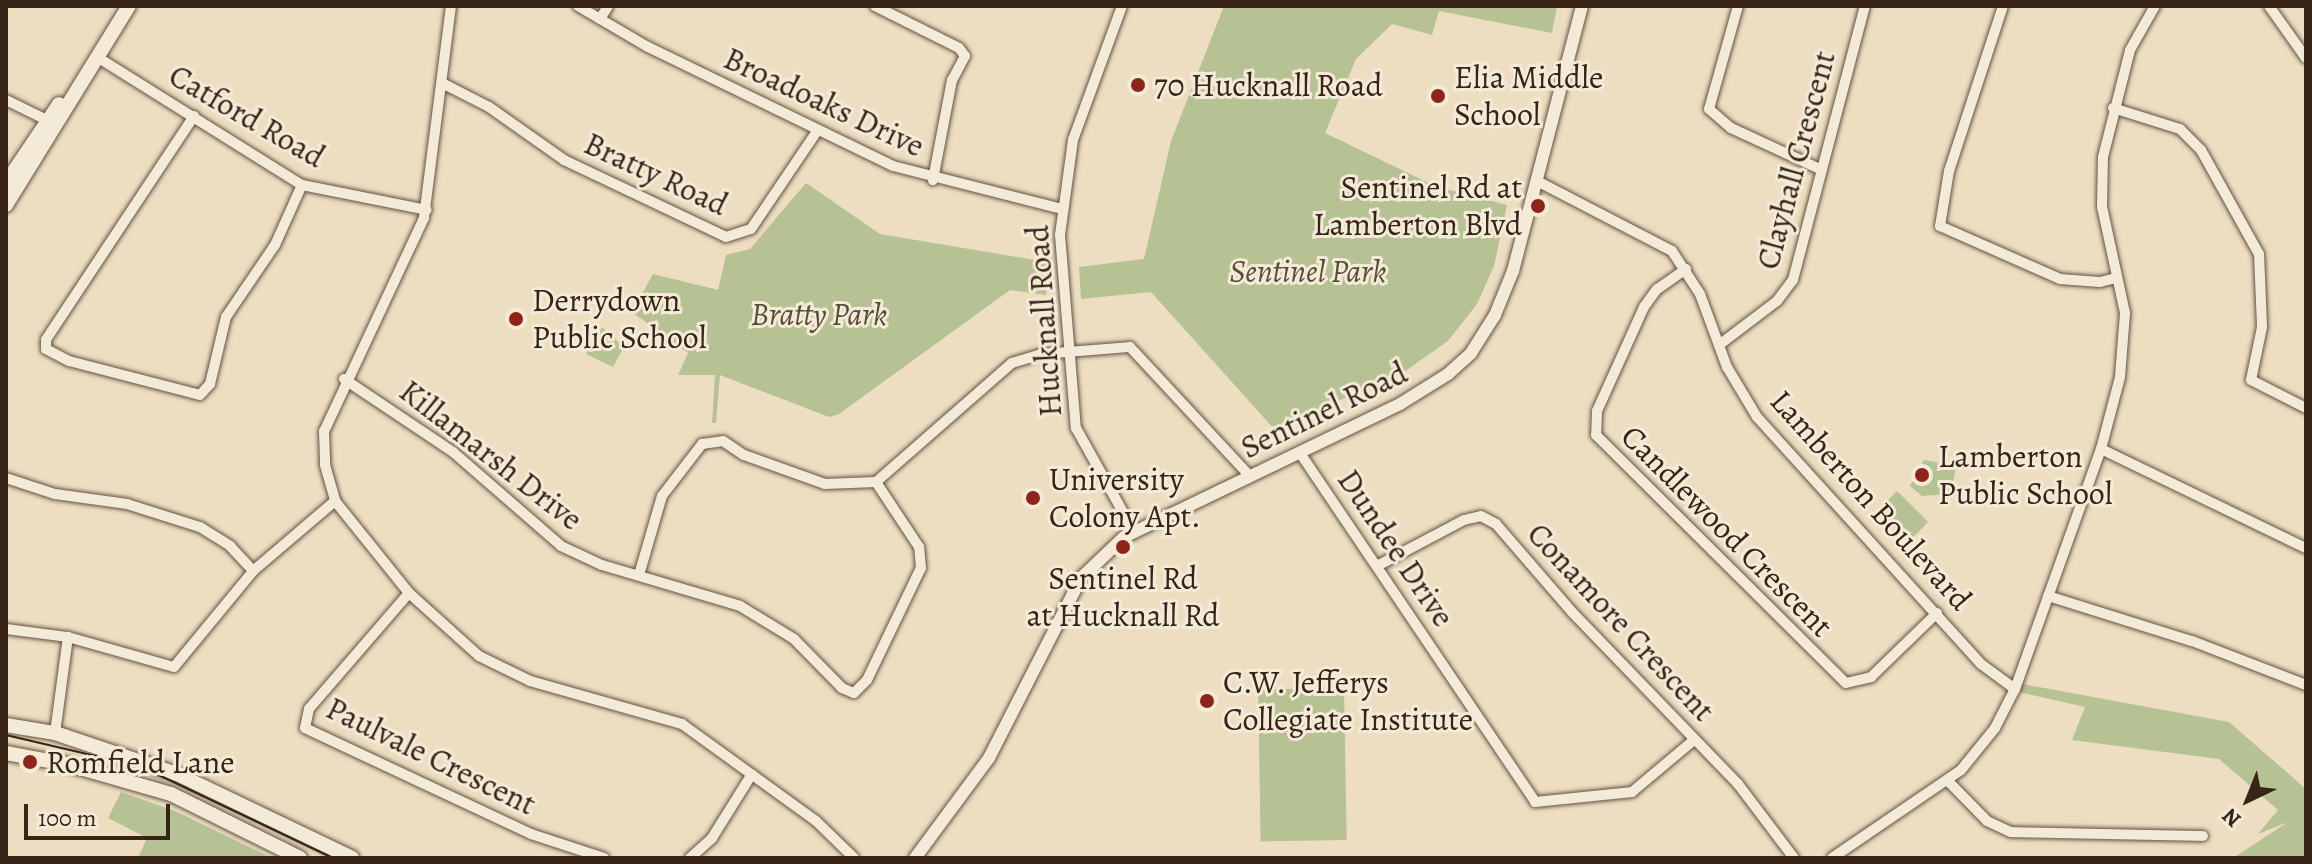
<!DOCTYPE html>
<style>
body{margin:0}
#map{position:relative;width:2312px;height:864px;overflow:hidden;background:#eddec1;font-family:Alegreya,serif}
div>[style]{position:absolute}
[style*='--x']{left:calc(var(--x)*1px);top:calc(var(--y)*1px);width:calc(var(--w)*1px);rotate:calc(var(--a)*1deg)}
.green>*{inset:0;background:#b6c294;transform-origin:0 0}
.roads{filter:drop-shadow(0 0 2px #645242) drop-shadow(0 0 2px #645242)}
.minor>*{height:10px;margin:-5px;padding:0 5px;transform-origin:5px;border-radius:5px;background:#f3ead7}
.tertiary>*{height:12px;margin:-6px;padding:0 6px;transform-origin:6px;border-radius:6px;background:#f3ead7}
.secondary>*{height:14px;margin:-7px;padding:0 7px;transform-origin:7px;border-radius:7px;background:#f3ead7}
.tram>*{height:2px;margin:-1px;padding:0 1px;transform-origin:1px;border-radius:1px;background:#372417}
.dots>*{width:22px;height:22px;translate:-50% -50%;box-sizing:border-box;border:4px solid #f3ead7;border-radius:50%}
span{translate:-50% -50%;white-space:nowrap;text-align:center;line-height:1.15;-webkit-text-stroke:6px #f3ead7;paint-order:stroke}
.poi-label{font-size:32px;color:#372417}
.left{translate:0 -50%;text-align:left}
.right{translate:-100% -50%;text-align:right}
.street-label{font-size:32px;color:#372417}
.park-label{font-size:32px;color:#574c36;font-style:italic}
.frame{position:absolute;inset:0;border:8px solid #372417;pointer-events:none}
.north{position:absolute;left:2208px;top:760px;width:80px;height:80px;-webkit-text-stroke:6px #f3ead7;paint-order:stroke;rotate:223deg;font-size:22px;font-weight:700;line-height:32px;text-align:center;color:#372417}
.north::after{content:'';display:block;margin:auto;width:28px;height:36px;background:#372417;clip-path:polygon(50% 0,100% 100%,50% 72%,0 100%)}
.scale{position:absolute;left:24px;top:804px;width:146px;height:36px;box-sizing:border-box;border:4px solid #372417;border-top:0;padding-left:10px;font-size:24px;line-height:28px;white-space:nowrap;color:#372417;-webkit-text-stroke:6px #f3ead7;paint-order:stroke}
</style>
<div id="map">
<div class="green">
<div style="clip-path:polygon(1224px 6px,1557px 6px,1552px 33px,1439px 11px,1432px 35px,1392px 24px,1356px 59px,1325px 133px,1435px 186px,1507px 205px,1494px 266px,1477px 304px,1448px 341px,1404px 372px,1274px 429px,1151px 292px,1081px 299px,1079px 267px,1144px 259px,1171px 141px)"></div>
<div style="clip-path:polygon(806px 183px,880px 234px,1047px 262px,1046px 295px,1010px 290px,839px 414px,829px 417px,720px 375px,716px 423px,712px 423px,715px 375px,678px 375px,688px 353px,632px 312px,653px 274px,718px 290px,726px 255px,750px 249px)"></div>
<div style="clip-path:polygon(602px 327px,624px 347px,613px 367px,586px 354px)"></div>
<div style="clip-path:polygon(1924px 460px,1956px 466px,1951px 494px,1922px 496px,1910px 486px)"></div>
<div style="left:1897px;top:491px;width:44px;height:28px;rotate:45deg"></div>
<div style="clip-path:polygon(2022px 684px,2229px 722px,2306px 789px,2306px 858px,2233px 858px,2288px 822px,2258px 834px,2278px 810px,2219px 759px,2072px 740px,2085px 707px,2019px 692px)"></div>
<div style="left:1344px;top:688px;width:152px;height:86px;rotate:89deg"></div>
<div style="clip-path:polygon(121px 792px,175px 811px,272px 858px,138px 858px,147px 838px,108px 818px)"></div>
</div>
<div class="roads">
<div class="minor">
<div style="--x:451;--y:6;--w:214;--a:97.3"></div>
<div style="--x:424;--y:218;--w:235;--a:115.1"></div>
<div style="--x:324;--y:431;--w:34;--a:88"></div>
<div style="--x:325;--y:465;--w:37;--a:74"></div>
<div style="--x:335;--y:501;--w:118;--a:51.2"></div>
<div style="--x:409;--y:593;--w:94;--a:42"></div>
<div style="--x:479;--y:656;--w:57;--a:26.1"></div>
<div style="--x:530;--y:681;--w:158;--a:15.8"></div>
<div style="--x:682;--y:724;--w:165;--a:35.9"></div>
<div style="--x:816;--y:821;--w:53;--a:44.2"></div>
<div style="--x:578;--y:6;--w:81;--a:30.4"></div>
<div style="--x:648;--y:47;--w:272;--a:25.9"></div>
<div style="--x:893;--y:166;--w:174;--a:14.3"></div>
<div style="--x:875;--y:6;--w:94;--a:26.6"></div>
<div style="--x:959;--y:48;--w:10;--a:53"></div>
<div style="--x:965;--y:56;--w:27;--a:118"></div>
<div style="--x:952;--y:80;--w:102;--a:100.8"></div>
<div style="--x:1122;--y:6;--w:143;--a:110.1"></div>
<div style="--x:1073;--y:140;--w:96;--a:97.8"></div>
<div style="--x:1060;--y:235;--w:194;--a:85.3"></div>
<div style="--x:1076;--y:428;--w:117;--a:60.8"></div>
<div style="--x:1738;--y:6;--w:107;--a:105.7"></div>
<div style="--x:1709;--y:109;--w:29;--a:41"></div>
<div style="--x:1731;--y:128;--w:100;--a:24.8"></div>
<div style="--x:2003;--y:6;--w:174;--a:108.1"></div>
<div style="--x:1949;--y:171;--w:56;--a:99.3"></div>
<div style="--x:1940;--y:226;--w:131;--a:23.8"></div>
<div style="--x:2060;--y:279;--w:40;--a:4.3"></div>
<div style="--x:2100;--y:282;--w:16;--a:-14"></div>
<div style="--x:2269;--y:6;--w:64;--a:54.6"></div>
<div style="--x:600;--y:19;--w:15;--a:-58"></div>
<div style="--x:97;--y:57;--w:242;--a:32"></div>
<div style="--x:302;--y:185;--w:127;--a:11.3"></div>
<div style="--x:442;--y:83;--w:53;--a:27.1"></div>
<div style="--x:489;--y:107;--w:92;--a:35.2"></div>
<div style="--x:564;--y:160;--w:179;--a:25.4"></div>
<div style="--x:726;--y:237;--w:26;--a:-18"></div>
<div style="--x:751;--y:229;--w:118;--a:-56"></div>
<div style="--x:6;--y:100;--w:50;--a:26.1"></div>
<div style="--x:2113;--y:108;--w:70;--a:17.4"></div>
<div style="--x:2180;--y:129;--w:30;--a:45"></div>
<div style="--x:2201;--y:150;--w:119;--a:60.9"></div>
<div style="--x:2259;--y:254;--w:73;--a:87.6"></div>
<div style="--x:2262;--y:327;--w:54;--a:101.7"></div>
<div style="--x:2251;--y:380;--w:62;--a:27"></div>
<div style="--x:194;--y:116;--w:268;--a:123.5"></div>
<div style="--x:46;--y:340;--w:9;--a:90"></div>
<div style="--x:46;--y:349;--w:26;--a:28"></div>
<div style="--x:69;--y:361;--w:135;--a:14.5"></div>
<div style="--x:200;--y:395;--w:15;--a:-48"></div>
<div style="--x:210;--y:384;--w:69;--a:-76.6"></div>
<div style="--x:226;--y:317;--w:87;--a:-55.8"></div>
<div style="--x:275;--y:245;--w:66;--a:-65.8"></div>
<div style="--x:1537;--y:181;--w:152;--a:27.4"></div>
<div style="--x:1672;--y:251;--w:51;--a:56.9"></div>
<div style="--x:1700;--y:294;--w:78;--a:69.7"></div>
<div style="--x:1727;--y:367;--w:58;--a:59"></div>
<div style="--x:1757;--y:417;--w:333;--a:47.8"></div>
<div style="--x:1981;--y:664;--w:42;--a:36.3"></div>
<div style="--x:1686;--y:269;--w:35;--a:145"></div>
<div style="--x:1657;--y:289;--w:22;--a:126"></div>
<div style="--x:1644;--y:307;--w:114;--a:114.3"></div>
<div style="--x:1597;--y:411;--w:24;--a:92"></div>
<div style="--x:1596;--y:435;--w:352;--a:44.8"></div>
<div style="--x:1846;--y:683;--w:26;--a:-13"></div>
<div style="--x:1871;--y:677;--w:92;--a:-44.1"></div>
<div style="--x:1719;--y:345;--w:73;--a:-37.2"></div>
<div style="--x:1777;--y:301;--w:26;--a:-53"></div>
<div style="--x:1793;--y:280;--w:283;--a:-75.3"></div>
<div style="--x:344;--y:379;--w:131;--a:33.8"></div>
<div style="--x:453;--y:452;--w:143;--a:41"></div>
<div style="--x:561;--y:546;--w:45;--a:24.9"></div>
<div style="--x:602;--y:565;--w:144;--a:16.5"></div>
<div style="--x:740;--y:606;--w:63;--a:31.4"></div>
<div style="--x:794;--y:639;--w:69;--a:45.6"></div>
<div style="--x:842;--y:688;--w:13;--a:23"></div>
<div style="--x:854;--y:693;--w:18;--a:-45"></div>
<div style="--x:867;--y:680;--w:124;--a:-64.3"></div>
<div style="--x:921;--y:568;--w:21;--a:-95"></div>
<div style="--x:919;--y:547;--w:78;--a:-123.5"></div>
<div style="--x:2101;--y:449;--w:228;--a:25.8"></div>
<div style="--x:1300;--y:453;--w:421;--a:56"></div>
<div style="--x:1535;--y:802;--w:98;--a:-5.9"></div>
<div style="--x:1632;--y:792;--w:81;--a:-40"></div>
<div style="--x:6;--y:478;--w:52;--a:18.1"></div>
<div style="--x:55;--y:494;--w:73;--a:7.9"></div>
<div style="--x:127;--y:504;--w:77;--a:17.5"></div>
<div style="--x:200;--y:527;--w:36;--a:32"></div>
<div style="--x:230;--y:546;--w:34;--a:47"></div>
<div style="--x:1377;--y:566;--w:98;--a:-27.9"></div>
<div style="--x:1464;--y:520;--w:17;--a:-13"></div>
<div style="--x:1481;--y:516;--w:17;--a:28"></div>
<div style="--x:1496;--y:524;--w:116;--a:49.2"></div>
<div style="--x:1572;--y:612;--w:239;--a:46"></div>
<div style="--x:1738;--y:784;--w:93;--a:52.9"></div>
<div style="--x:639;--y:575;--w:82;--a:-73.8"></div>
<div style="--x:662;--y:496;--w:66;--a:-52.4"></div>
<div style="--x:702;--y:444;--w:21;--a:-8"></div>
<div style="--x:723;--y:441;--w:25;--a:34"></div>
<div style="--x:744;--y:455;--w:86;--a:19.7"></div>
<div style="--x:825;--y:484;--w:51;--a:-2.2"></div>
<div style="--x:876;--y:482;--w:181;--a:-41.2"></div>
<div style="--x:1012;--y:363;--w:30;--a:-17"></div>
<div style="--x:1041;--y:354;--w:89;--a:-4.5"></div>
<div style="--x:1130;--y:347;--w:176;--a:47.1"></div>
<div style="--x:409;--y:593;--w:153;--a:130.8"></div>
<div style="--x:309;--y:709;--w:19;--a:102"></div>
<div style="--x:305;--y:728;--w:250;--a:25.1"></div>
<div style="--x:531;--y:834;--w:77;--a:18.2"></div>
<div style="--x:2048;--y:596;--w:151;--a:17.4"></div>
<div style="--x:2192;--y:641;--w:122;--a:21.1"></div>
<div style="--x:6;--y:629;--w:63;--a:7.4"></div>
<div style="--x:68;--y:637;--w:110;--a:15.8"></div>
<div style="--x:174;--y:667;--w:124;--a:-50.5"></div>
<div style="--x:253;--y:571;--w:108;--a:-40.5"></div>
<div style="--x:55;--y:733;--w:97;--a:-82.3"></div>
<div style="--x:1948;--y:781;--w:56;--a:45.7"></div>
<div style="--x:1987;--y:821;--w:26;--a:25"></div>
<div style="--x:2011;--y:832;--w:192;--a:1.2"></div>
<div style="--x:690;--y:858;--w:30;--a:-42"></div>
<div style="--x:712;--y:838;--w:75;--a:-58"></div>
<div style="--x:1832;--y:858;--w:156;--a:-34.3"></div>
<div style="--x:1961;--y:770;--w:54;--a:-51"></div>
<div style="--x:1995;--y:728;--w:44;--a:-62.9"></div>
<div style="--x:2015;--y:689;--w:255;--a:-70.3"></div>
<div style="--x:2101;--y:449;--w:74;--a:-75.2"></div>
<div style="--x:2120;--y:377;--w:64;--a:-85.5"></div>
<div style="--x:2125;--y:313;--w:108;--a:-102.2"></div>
<div style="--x:2102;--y:207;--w:50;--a:-88.9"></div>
<div style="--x:2103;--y:157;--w:110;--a:-75.8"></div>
<div style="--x:2130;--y:50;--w:51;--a:-60.4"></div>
</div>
<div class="tertiary">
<div style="--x:915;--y:858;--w:124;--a:-53.5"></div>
<div style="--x:989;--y:758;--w:202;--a:-62.9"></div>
<div style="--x:1081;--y:578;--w:59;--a:-43.6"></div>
<div style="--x:1124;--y:537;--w:306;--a:-25.7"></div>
<div style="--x:1400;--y:404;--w:57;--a:-32"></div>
<div style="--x:1448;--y:374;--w:31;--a:-42"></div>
<div style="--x:1471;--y:353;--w:45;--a:-57.7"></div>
<div style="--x:1495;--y:315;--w:48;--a:-67.8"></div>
<div style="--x:1513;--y:271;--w:274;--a:-75.4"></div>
</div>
<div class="secondary">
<div style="--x:6;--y:183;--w:95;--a:-56.1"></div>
<div style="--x:6;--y:205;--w:234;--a:-58.3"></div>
<div style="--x:6;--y:725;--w:50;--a:9.3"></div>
<div style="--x:55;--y:733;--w:129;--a:18.6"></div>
<div style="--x:177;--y:774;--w:194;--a:25.6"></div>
<div style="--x:6;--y:753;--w:65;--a:10.6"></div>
<div style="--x:70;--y:765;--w:105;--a:16"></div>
<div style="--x:171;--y:794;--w:144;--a:26.4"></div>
</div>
</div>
<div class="tram">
<div style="--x:6;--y:735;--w:140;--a:13.2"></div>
<div style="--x:142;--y:767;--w:212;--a:25.5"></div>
</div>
<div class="dots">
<div style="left:1138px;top:85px;background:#8f2418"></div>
<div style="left:1438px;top:96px;background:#8f2418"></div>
<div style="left:1538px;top:206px;background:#8f2418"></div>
<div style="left:516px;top:319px;background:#8f2418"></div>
<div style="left:1922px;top:475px;background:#8f2418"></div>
<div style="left:1033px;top:498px;background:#8f2418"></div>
<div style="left:1123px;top:547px;background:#8f2418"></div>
<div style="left:1207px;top:701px;background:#8f2418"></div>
<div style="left:30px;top:762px;background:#8f2418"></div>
</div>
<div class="poi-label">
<span class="left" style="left:1454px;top:96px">Elia Middle<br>School</span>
<span class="left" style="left:1154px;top:85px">70 Hucknall Road</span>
<span class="right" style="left:1522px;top:206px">Sentinel Rd at<br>Lamberton Blvd</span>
<span class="left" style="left:532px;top:319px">Derrydown<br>Public School</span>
<span class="left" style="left:1938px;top:475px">Lamberton<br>Public School</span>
<span class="left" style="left:1049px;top:498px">University<br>Colony Apt.</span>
<span style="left:1123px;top:597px">Sentinel Rd<br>at Hucknall Rd</span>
<span class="left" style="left:1223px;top:701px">C.W. Jefferys<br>Collegiate Institute</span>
<span class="left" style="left:46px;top:762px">Romfield Lane</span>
</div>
<div class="street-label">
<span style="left:824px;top:102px;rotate:25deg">Broadoaks Drive</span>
<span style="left:247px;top:116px;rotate:30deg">Catford Road</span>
<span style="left:1796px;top:160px;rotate:-75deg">Clayhall Crescent</span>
<span style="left:656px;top:174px;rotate:25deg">Bratty Road</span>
<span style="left:1044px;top:321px;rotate:-94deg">Hucknall Road</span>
<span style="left:1324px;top:410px;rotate:-26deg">Sentinel Road</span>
<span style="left:491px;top:455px;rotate:38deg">Killamarsh Drive</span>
<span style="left:1871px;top:500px;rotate:48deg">Lamberton Boulevard</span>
<span style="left:1727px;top:531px;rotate:45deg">Candlewood Crescent</span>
<span style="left:1396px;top:548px;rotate:56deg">Dundee Drive</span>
<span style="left:1621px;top:622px;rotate:47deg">Conamore Crescent</span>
<span style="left:431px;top:756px;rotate:26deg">Paulvale Crescent</span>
</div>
<div class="park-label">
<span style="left:1308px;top:271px">Sentinel Park</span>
<span style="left:819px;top:314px">Bratty Park</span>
</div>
<div class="frame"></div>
<div class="north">N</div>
<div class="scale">100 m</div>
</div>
